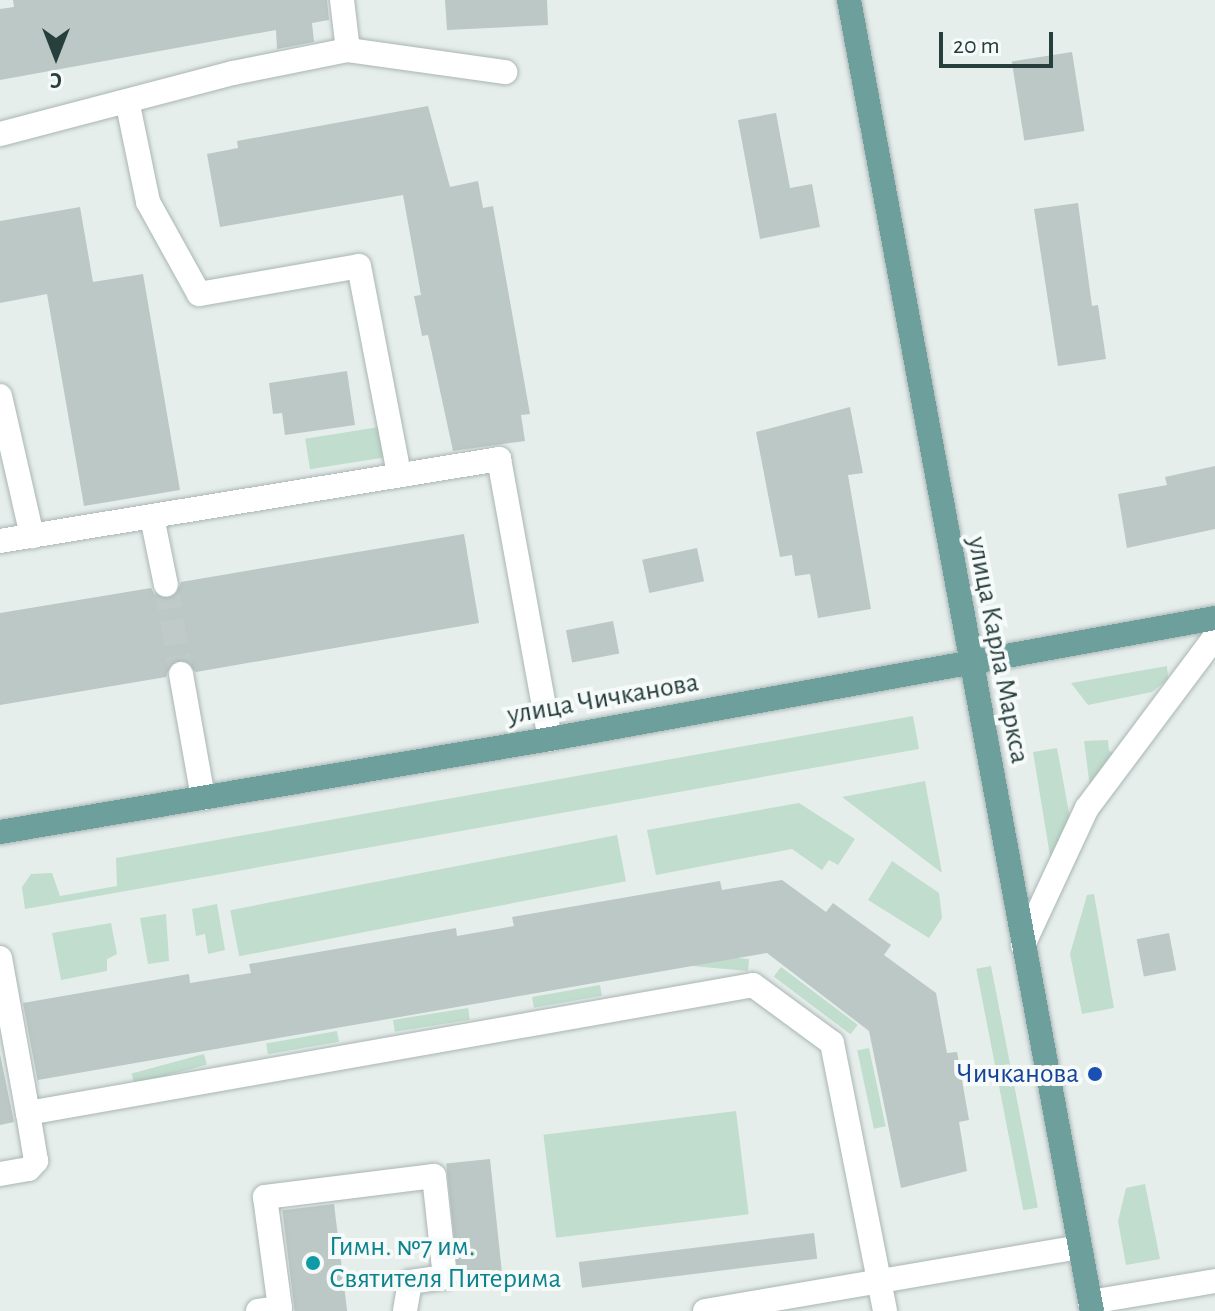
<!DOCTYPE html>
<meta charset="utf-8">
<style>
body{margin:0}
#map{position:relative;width:1215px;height:1311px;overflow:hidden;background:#e6eeec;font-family:"Alegreya Sans",sans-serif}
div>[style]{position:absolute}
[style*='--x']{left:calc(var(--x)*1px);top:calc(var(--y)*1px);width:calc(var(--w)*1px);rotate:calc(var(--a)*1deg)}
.green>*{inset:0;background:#c0ddce;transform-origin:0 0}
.building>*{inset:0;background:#bbc8c5;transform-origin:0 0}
.minor-tunnel>*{height:24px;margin-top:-12px;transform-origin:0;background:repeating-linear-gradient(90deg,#c0cbc9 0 24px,transparent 0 36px)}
.roads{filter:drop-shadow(0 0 2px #a9b6b4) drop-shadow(0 0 2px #a9b6b4)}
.minor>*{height:24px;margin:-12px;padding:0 12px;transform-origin:12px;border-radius:12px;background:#fff}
.major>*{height:24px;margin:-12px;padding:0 12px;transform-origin:12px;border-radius:12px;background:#6da09c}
.dots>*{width:22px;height:22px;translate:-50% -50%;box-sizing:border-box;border:4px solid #f6faf9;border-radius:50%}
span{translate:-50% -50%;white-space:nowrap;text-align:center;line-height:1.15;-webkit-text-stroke:8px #f6faf9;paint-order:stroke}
.street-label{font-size:28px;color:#263f3d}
.transit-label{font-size:28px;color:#164399}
.right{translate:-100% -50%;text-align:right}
.culture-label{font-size:28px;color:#0d838f}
.left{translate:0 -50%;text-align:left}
.north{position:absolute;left:16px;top:16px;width:80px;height:80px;-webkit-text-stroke:6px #f6faf9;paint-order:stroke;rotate:180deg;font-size:22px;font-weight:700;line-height:32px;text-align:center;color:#263f3d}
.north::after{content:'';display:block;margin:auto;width:28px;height:36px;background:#263f3d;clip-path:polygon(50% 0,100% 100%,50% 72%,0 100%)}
.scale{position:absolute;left:939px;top:32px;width:114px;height:36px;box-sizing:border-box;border:4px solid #263f3d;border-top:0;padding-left:10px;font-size:24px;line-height:28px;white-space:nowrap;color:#263f3d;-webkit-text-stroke:6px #f6faf9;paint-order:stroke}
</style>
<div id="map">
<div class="green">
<div style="left:398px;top:424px;width:31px;height:94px;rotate:81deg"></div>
<div style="clip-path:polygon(1167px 666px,1168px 679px,1152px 692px,1088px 705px,1071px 683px)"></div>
<div style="clip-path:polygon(913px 716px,919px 749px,25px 909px,22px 887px,31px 874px,52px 873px,60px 896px,117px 886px,116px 858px)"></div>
<div style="clip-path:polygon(1108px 740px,1109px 751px,1118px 754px,1091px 795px,1084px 741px)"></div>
<div style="clip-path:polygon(1057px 748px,1073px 834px,1052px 868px,1033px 752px)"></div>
<div style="clip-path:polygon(925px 781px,942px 873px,842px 797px)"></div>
<div style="clip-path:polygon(799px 803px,855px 839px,838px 865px,829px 860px,822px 870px,792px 849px,656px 875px,647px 830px)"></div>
<div style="left:617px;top:835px;width:47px;height:394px;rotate:79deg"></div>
<div style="clip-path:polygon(892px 861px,939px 893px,942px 918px,929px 938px,868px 900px)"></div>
<div style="clip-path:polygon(1094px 894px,1114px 1008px,1082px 1014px,1070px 954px,1087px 895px)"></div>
<div style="clip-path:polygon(217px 904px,225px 950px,208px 954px,205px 934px,196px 936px,192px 909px)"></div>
<div style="clip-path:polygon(166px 914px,169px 961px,148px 964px,140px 918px)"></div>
<div style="clip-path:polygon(111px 923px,117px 954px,107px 959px,107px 971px,61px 980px,52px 933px)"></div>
<div style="left:749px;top:959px;width:12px;height:93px;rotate:95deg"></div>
<div style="left:991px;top:966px;width:246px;height:15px;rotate:79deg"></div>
<div style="left:781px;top:967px;width:96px;height:12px;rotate:37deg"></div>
<div style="left:600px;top:985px;width:11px;height:69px;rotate:80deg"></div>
<div style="left:468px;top:1008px;width:12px;height:76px;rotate:81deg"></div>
<div style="left:337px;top:1031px;width:11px;height:72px;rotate:80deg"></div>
<div style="left:869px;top:1048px;width:80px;height:12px;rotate:78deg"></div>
<div style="left:204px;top:1054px;width:11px;height:75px;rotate:75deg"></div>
<div style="left:736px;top:1111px;width:104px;height:194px;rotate:83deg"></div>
<div style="clip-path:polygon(1145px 1184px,1160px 1259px,1126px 1265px,1118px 1221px,1126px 1188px)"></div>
</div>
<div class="building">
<div style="clip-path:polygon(13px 0,327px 0,329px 20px,312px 23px,314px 42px,277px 49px,276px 30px,0 80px,0 9px,14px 7px)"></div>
<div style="clip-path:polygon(445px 0,547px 0,548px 25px,447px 30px)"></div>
<div style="left:1072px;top:52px;width:80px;height:61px;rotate:81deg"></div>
<div style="clip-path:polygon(428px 106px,450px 187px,478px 181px,483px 208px,493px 206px,530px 414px,521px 415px,525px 441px,453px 451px,428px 335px,422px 336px,414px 296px,421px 295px,403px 195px,220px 227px,207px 154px,238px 148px,237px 141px)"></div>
<div style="clip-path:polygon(776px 113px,790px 188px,812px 184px,820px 227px,760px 239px,738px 120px)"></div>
<div style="clip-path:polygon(1078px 203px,1092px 306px,1098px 305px,1106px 359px,1058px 366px,1034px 209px)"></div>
<div style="clip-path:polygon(80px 207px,93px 282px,143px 274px,180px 490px,84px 506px,47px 294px,0 303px,0 221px)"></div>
<div style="clip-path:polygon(347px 371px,355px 425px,285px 435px,282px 413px,273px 414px,269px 383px)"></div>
<div style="clip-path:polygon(850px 407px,863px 473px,848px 475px,871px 609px,818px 618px,810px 574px,795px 576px,792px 555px,780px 557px,756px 432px)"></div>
<div style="clip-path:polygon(1215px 466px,1215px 529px,1127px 548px,1118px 494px,1167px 485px,1165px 477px)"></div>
<div style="clip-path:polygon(464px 534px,479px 623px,196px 672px,179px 659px,171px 663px,166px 677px,0 705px,0 613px,151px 588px,155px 595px,168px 600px,176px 596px,181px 582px)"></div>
<div style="left:697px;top:548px;width:34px;height:56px;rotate:78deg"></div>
<div style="left:613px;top:621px;width:33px;height:48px;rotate:79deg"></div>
<div style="clip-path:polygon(782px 880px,826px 912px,833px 903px,891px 945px,884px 955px,936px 993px,947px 1053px,957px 1052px,969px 1120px,959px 1122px,967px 1171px,901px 1188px,869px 1031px,767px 953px,38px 1080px,39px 1088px,23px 1003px,189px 974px,190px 983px,251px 973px,249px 964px,456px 928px,457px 936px,514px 926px,512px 917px,720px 881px,722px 890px)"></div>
<div style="left:1169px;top:933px;width:38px;height:33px;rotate:79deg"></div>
<div style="clip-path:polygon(0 1054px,14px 1122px,0 1125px)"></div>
<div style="left:490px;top:1159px;width:126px;height:44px;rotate:84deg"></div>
<div style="left:334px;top:1204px;width:108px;height:52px;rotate:83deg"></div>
<div style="left:814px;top:1233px;width:26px;height:237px;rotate:83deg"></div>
</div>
<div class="minor-tunnel">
<div style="--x:166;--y:585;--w:90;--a:80.4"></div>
</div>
<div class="roads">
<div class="minor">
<div style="--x:342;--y:0;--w:50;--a:83.2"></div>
<div style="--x:128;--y:105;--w:99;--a:78.3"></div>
<div style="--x:148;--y:202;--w:105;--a:61"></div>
<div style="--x:199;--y:294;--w:162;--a:-9.9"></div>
<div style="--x:359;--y:266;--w:211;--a:79.1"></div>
<div style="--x:0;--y:134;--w:241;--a:-14.7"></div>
<div style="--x:233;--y:73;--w:117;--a:-11.3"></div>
<div style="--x:348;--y:50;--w:159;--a:8"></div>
<div style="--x:0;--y:396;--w:144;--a:77.1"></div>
<div style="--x:152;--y:517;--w:69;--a:78.4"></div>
<div style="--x:0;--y:541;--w:506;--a:-9.33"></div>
<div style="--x:499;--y:459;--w:285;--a:79.7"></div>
<div style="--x:181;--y:674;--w:126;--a:79.9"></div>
<div style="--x:1023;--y:945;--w:151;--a:-65"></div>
<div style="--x:1087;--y:808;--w:214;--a:-53.2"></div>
<div style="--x:0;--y:958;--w:158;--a:79.8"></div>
<div style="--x:28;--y:1113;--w:736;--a:-10.01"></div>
<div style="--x:753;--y:985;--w:98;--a:36.3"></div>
<div style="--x:832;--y:1043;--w:273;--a:78.8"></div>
<div style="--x:0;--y:1174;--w:29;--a:-10"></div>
<div style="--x:29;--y:1169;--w:11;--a:-49"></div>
<div style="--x:36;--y:1161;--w:49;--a:-99.5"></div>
<div style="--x:1090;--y:1302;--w:127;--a:-9.5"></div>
<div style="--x:258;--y:1311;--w:22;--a:-8"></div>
<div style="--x:280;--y:1308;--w:112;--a:-97.7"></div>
<div style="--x:265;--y:1197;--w:170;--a:-7.1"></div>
<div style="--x:434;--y:1176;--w:102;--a:83.8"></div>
<div style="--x:445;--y:1277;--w:35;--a:172"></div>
<div style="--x:410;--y:1282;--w:29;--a:100"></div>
<div style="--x:705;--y:1311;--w:380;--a:-9.7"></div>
</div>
<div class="major">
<div style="--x:849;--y:0;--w:1333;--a:79.5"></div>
<div style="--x:0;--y:832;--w:558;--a:-9.6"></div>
<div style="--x:550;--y:739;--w:676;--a:-10.31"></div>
</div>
</div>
<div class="dots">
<div style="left:1095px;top:1074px;background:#1a4fb4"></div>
<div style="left:313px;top:1263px;background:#0f9aa8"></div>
</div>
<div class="street-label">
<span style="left:998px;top:650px;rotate:79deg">улица Карла Маркса</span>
<span style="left:603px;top:699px;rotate:-10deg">улица Чичканова</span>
</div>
<div class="transit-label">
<span class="right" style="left:1079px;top:1074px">Чичканова</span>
</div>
<div class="culture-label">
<span class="left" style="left:329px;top:1263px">Гимн. №7 им.<br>Святителя Питерима</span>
</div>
<div class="north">С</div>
<div class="scale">20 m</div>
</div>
